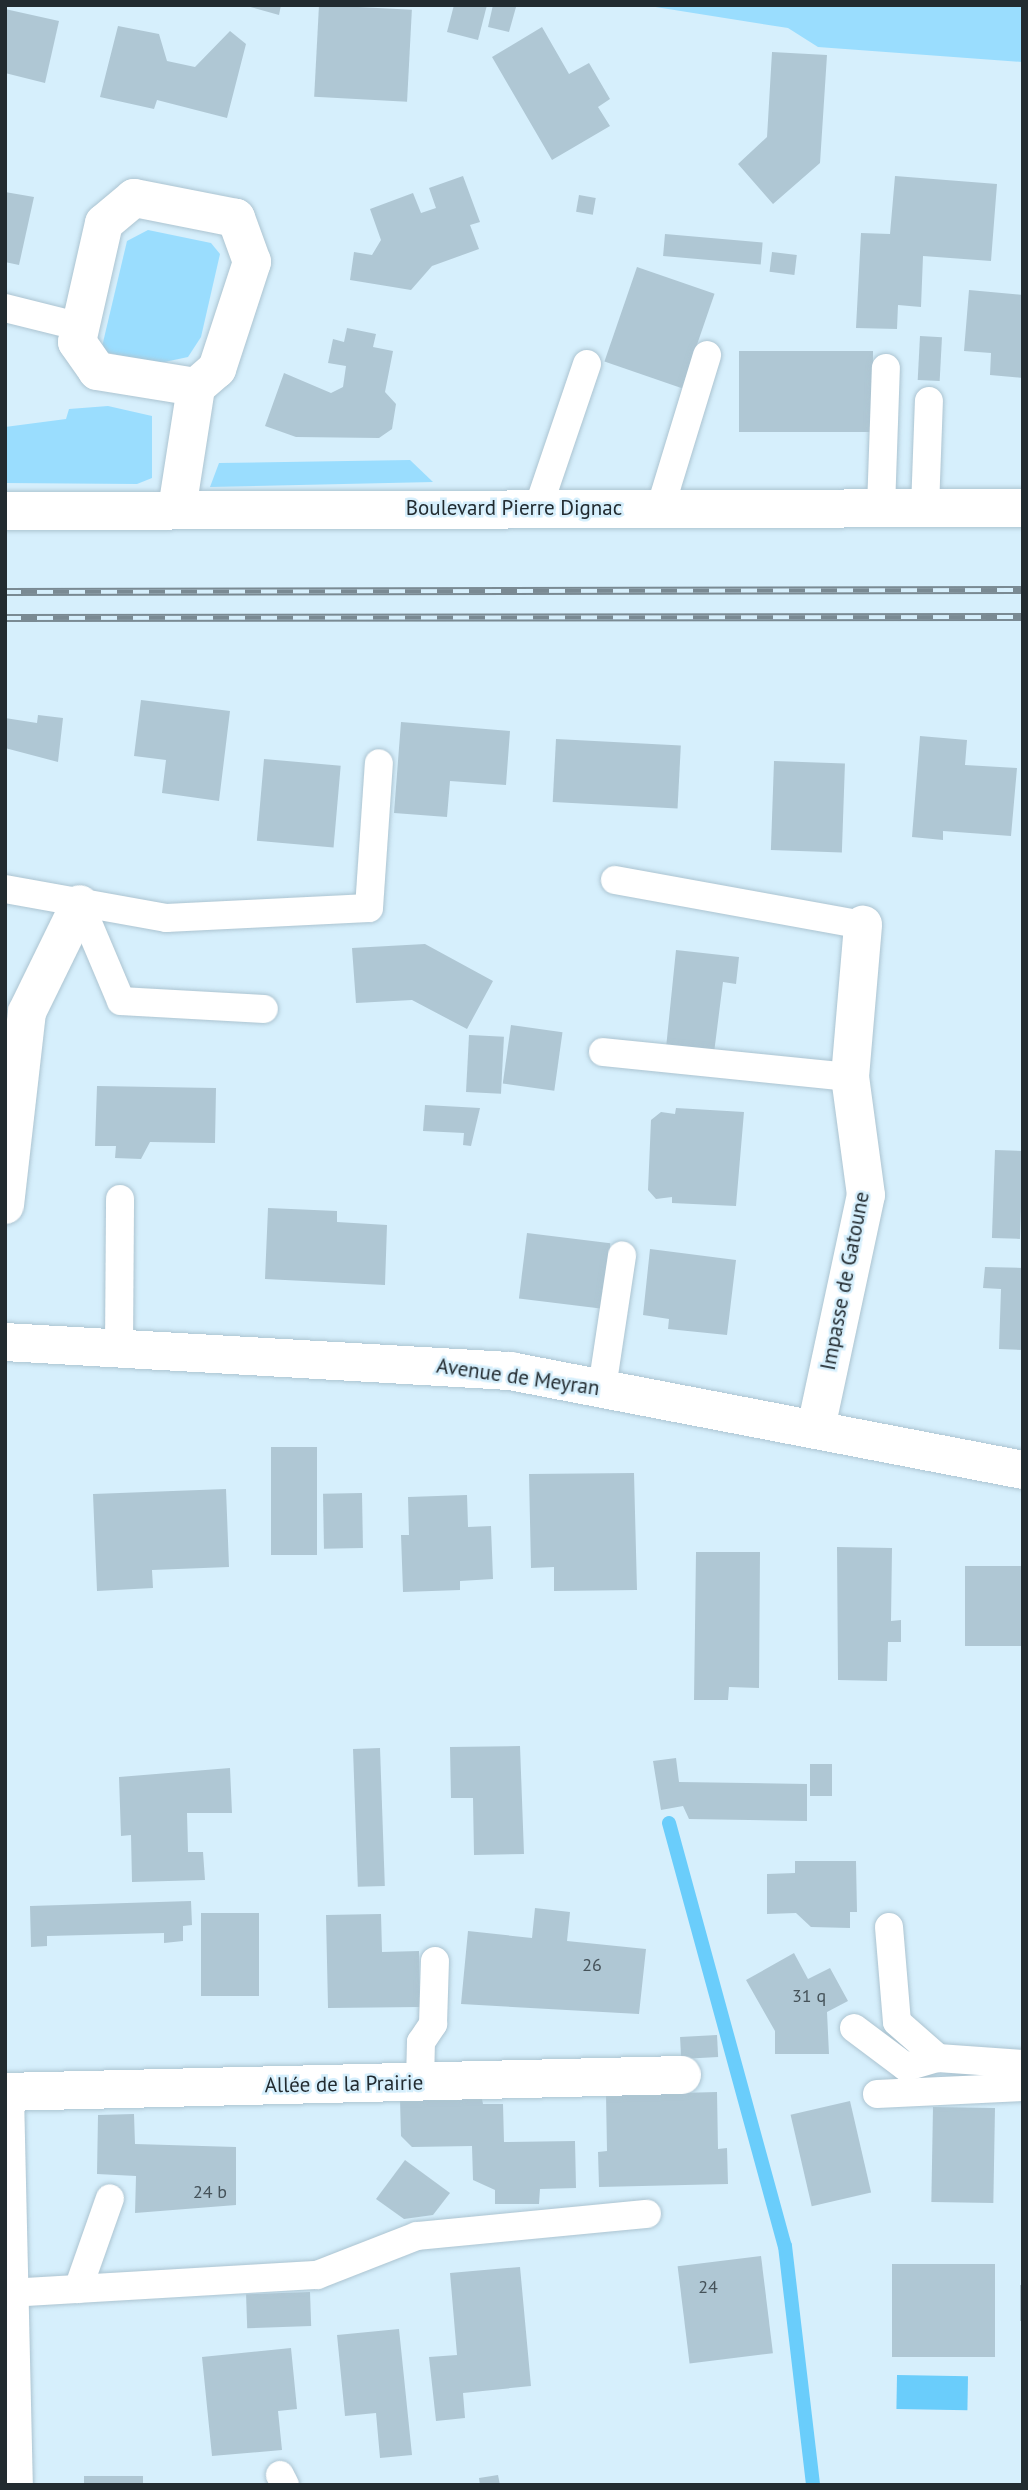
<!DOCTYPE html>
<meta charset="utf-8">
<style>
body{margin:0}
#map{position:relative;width:1028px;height:2490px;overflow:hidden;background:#d6effc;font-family:"PT Sans",sans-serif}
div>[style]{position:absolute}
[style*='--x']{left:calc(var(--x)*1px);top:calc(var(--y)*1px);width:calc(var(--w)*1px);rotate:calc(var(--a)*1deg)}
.green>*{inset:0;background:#9addfe}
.water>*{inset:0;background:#6acdfb;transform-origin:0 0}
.stream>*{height:14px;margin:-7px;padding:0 7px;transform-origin:7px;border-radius:7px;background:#6acdfb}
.building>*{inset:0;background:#afc7d4;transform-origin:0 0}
.roads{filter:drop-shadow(0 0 2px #acc4d1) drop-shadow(0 0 2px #acc4d1)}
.lane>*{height:28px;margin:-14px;padding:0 14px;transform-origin:14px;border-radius:14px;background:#fff}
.street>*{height:38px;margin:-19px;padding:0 19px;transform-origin:19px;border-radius:19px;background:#fff}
.rail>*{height:8px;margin-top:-4px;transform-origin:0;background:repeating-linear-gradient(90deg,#d6effc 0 16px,#7a8a93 0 32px);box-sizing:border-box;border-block:2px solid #7a8a93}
span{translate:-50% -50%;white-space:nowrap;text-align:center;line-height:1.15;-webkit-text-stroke:5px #d6effc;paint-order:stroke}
.number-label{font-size:18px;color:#455259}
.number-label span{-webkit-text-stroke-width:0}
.street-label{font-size:21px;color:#222b30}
.frame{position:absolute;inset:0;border:7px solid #222b30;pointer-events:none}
</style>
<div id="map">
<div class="green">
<div style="clip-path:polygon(643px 5px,1023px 5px,1023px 62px,818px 47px,788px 28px)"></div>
<div style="clip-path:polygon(148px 230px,211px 243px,220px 254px,201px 337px,188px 357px,155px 364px,101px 351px,127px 241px)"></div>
<div style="clip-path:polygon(108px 406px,152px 416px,152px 478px,137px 484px,5px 483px,5px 427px,66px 419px,69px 409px)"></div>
<div style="clip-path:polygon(410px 460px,433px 482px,210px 487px,219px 463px)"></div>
</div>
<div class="water">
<div style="left:897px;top:2375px;width:71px;height:34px;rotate:1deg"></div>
</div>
<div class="stream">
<div style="--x:669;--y:1823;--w:439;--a:74.7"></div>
<div style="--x:785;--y:2246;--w:241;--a:83.3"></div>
</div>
<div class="building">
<div style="clip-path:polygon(243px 5px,281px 5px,279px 15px)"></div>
<div style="left:319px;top:5px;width:93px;height:92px;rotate:3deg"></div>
<div style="clip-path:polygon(454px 5px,487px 5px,478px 40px,447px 32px)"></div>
<div style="clip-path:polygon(493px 5px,516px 7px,509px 32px,488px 27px)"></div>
<div style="clip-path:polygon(5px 9px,59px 21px,45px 83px,5px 73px)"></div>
<div style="clip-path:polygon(118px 26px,159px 34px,167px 61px,195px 67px,230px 31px,246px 44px,227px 118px,157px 100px,154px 109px,100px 97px)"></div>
<div style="clip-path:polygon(542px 27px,569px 74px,589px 63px,610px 99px,598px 107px,610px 126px,552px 160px,492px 57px)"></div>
<div style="clip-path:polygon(772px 52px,827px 55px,820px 163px,773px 204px,738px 164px,767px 137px)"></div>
<div style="clip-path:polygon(463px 176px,480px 222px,470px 225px,479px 249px,432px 266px,411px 290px,350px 280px,354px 252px,372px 255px,381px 240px,370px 209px,413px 193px,421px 213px,436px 208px,429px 188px)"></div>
<div style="clip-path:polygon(895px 176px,997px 184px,991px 261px,923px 256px,921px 307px,898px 305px,897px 329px,856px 328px,861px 233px,890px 234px)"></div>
<div style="clip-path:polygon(5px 192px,34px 197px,19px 265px,5px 262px)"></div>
<div style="left:579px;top:195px;width:17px;height:17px;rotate:10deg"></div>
<div style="left:665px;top:234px;width:98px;height:22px;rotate:5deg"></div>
<div style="left:772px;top:252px;width:25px;height:20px;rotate:7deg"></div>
<div style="left:637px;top:267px;width:82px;height:100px;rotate:19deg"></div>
<div style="clip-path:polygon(969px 290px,1023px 295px,1023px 378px,990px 375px,991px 353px,964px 351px)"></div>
<div style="clip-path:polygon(347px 328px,376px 334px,373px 347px,393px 351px,385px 392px,396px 404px,392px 429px,379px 438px,296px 437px,265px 426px,284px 373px,331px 393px,343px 387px,346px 366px,328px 363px,333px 339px,344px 342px)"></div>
<div style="left:920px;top:336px;width:22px;height:44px;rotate:3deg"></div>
<div style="left:739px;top:351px;width:134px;height:81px"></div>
<div style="clip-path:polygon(141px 700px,230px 711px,219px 801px,162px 793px,166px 760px,134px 756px)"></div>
<div style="clip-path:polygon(38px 715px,63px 718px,58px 762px,5px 748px,5px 718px,37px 723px)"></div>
<div style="clip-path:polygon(401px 722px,510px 731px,506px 785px,450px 781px,447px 817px,394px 813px)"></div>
<div style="clip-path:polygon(920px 736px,967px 740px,965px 765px,1017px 768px,1011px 836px,943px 831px,943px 840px,912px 837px)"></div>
<div style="left:556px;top:739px;width:125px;height:63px;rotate:3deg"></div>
<div style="left:264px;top:759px;width:77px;height:82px;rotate:5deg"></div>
<div style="left:774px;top:761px;width:71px;height:89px;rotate:2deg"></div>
<div style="clip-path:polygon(425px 944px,493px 981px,467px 1029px,412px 1000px,356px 1003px,352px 948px)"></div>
<div style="clip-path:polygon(676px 950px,739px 957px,736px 984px,723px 982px,714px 1053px,666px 1048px)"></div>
<div style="left:511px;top:1025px;width:52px;height:59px;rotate:8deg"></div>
<div style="left:469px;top:1035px;width:35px;height:57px;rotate:3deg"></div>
<div style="clip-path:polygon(97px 1086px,216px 1088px,215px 1143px,150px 1142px,141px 1159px,115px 1158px,116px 1146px,95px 1146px)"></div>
<div style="clip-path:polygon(425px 1105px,480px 1108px,471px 1146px,463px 1145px,464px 1133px,423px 1131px)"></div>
<div style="clip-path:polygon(676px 1108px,744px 1112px,736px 1206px,672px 1203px,672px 1197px,656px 1199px,648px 1190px,651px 1120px,661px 1112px,675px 1114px)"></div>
<div style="left:995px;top:1150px;width:28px;height:88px;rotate:2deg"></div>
<div style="clip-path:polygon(268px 1208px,337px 1211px,337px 1222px,387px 1225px,385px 1285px,265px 1279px)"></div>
<div style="left:527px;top:1233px;width:84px;height:66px;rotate:7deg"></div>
<div style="clip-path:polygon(650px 1249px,736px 1260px,727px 1335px,668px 1329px,669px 1319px,643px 1315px)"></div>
<div style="clip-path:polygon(985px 1267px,1023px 1268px,1023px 1350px,999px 1349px,1001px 1289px,983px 1288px)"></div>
<div style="left:271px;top:1447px;width:46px;height:108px"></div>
<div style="clip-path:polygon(634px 1473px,637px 1590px,554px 1591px,554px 1567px,531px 1568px,529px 1474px)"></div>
<div style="clip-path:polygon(226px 1489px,229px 1567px,152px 1570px,153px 1588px,97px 1591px,93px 1494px)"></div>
<div style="left:362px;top:1493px;width:55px;height:39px;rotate:89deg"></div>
<div style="clip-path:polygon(467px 1495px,468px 1527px,491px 1526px,493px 1579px,460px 1581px,460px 1590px,403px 1592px,401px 1535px,409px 1535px,408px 1497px)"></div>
<div style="clip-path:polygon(837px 1547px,892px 1548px,891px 1621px,901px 1620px,901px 1642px,888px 1642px,887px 1681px,838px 1680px)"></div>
<div style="clip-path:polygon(696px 1552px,760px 1552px,759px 1688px,729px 1687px,728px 1700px,694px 1700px)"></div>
<div style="left:965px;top:1566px;width:58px;height:80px"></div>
<div style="clip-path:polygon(520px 1746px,524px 1854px,474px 1855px,473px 1798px,451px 1798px,450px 1747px)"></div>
<div style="left:380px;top:1748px;width:138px;height:27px;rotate:88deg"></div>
<div style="clip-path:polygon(676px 1758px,679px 1782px,807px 1784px,807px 1821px,689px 1819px,683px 1806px,661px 1810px,653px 1761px)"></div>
<div style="left:810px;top:1764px;width:22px;height:32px"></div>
<div style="clip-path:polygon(230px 1768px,232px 1813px,187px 1813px,188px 1852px,203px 1852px,205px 1880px,132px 1882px,131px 1835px,121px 1836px,119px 1777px)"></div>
<div style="clip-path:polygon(795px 1861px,856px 1861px,857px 1912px,850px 1912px,850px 1928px,811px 1927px,796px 1913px,767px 1914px,767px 1874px,795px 1873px)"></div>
<div style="clip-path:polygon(191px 1901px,192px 1925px,183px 1926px,183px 1941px,164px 1943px,164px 1933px,47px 1936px,47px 1946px,31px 1947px,30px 1906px)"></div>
<div style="clip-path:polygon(535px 1908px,570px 1912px,567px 1941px,646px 1949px,639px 2014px,461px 2004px,468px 1931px,532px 1938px)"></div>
<div style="left:201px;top:1913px;width:58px;height:83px"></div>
<div style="clip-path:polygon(381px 1914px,382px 1952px,419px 1951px,420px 2007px,328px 2008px,326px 1915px)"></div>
<div style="clip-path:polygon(794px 1953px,808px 1979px,830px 1968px,848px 2001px,827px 2012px,829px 2054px,775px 2054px,775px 2031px,746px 1980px)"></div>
<div style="left:717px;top:2035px;width:22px;height:37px;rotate:87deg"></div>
<div style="clip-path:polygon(717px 2092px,718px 2149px,727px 2148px,728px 2184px,599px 2187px,598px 2152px,607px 2151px,606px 2095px)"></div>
<div style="clip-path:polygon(482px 2099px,483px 2104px,503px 2104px,504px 2142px,575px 2141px,576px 2188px,540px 2189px,539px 2204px,495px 2204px,495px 2190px,473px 2180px,472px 2146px,412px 2147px,401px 2136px,400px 2100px)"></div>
<div style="left:850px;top:2101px;width:94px;height:61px;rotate:77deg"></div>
<div style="left:933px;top:2107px;width:62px;height:95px;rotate:1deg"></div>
<div style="clip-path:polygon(134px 2114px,135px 2144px,236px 2147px,236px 2205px,135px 2213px,136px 2176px,97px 2174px,98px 2115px)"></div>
<div style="clip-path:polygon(405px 2160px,450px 2193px,433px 2215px,404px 2219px,376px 2199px)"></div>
<div style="left:761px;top:2256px;width:98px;height:84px;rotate:83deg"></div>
<div style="left:995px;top:2264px;width:93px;height:103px;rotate:90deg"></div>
<div style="clip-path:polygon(520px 2267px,531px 2386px,463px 2393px,465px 2418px,436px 2421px,429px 2357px,457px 2355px,450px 2273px)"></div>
<div style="left:1020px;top:2285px;width:3px;height:36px"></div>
<div style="left:310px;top:2292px;width:34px;height:64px;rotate:88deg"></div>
<div style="clip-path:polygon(399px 2329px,412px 2455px,380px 2458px,376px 2413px,345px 2416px,337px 2335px)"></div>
<div style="clip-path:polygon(291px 2348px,297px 2409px,278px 2411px,282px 2450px,212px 2456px,202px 2357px)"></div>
<div style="clip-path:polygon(498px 2475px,500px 2485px,480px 2485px,479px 2478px)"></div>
<div style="left:84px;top:2476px;width:59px;height:9px"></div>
</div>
<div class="roads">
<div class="lane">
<div style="--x:5;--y:308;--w:78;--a:14"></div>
<div style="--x:538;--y:508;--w:152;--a:-71.2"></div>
<div style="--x:881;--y:508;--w:140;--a:-88"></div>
<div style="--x:925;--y:508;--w:107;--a:-87.9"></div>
<div style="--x:660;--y:509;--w:161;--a:-73"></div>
<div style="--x:615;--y:880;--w:252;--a:10.3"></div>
<div style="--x:5;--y:889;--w:164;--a:10.2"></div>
<div style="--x:166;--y:918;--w:203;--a:-2.8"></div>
<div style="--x:369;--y:908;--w:145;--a:-86.1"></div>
<div style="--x:80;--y:904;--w:105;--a:67.1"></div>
<div style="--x:121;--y:1001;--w:143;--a:3.2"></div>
<div style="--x:603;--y:1052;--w:248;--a:5.8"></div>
<div style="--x:119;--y:1348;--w:149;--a:-89.6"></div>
<div style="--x:602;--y:1388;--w:134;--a:-81.4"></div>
<div style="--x:889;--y:1927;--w:95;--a:85.2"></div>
<div style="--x:897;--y:2022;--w:55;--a:41.3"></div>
<div style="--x:854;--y:2028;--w:65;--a:36.9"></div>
<div style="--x:906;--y:2067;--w:33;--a:-16"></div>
<div style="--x:938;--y:2058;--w:85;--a:4"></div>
<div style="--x:420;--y:2082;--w:40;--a:-88.6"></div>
<div style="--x:421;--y:2042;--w:22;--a:-56"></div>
<div style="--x:433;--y:2024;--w:63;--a:-88.2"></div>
<div style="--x:877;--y:2094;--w:146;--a:-2.7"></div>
<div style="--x:78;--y:2289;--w:96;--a:-70.6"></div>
<div style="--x:10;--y:2293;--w:308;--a:-3.4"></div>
<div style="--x:317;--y:2275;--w:107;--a:-21.3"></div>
<div style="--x:417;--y:2236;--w:231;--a:-5.5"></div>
<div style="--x:280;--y:2475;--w:11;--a:63"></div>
</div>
<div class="street">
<div style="--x:177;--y:509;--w:123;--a:-81.1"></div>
<div style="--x:196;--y:387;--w:28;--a:-41"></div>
<div style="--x:217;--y:369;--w:113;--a:-71.9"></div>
<div style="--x:252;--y:262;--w:47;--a:-110"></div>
<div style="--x:236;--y:218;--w:104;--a:-168.9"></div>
<div style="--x:134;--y:198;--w:39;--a:140"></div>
<div style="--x:104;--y:223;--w:122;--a:102.8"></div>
<div style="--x:77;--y:342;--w:35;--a:55"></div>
<div style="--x:97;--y:371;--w:100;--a:9.2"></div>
<div style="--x:5;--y:511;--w:1018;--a:-0.17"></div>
<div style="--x:5;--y:1205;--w:194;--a:-83.5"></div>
<div style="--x:27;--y:1012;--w:120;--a:-63.9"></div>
<div style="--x:5;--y:1342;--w:506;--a:3.29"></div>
<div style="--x:510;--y:1371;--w:522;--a:10.92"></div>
<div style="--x:816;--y:1428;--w:238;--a:-77.9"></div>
<div style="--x:866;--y:1195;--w:119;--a:-97.7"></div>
<div style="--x:850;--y:1077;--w:153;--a:-85.1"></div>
<div style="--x:5;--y:2092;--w:677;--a:-1.44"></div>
<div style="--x:5;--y:2095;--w:390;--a:88.7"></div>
</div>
</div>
<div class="rail">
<div style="--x:5;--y:592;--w:1018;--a:-0.11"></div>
<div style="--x:5;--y:618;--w:1018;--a:-0.06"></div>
</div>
<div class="number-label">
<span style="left:592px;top:1965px">26</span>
<span style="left:809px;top:1996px">31 q</span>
<span style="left:210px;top:2192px">24 b</span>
<span style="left:708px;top:2287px">24</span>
</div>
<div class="street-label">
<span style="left:514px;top:508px">Boulevard Pierre Dignac</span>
<span style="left:845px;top:1281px;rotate:-79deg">Impasse de Gatoune</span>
<span style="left:518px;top:1377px;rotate:8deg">Avenue de Meyran</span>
<span style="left:344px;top:2084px;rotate:-1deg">Allée de la Prairie</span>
</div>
<div class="frame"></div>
</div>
